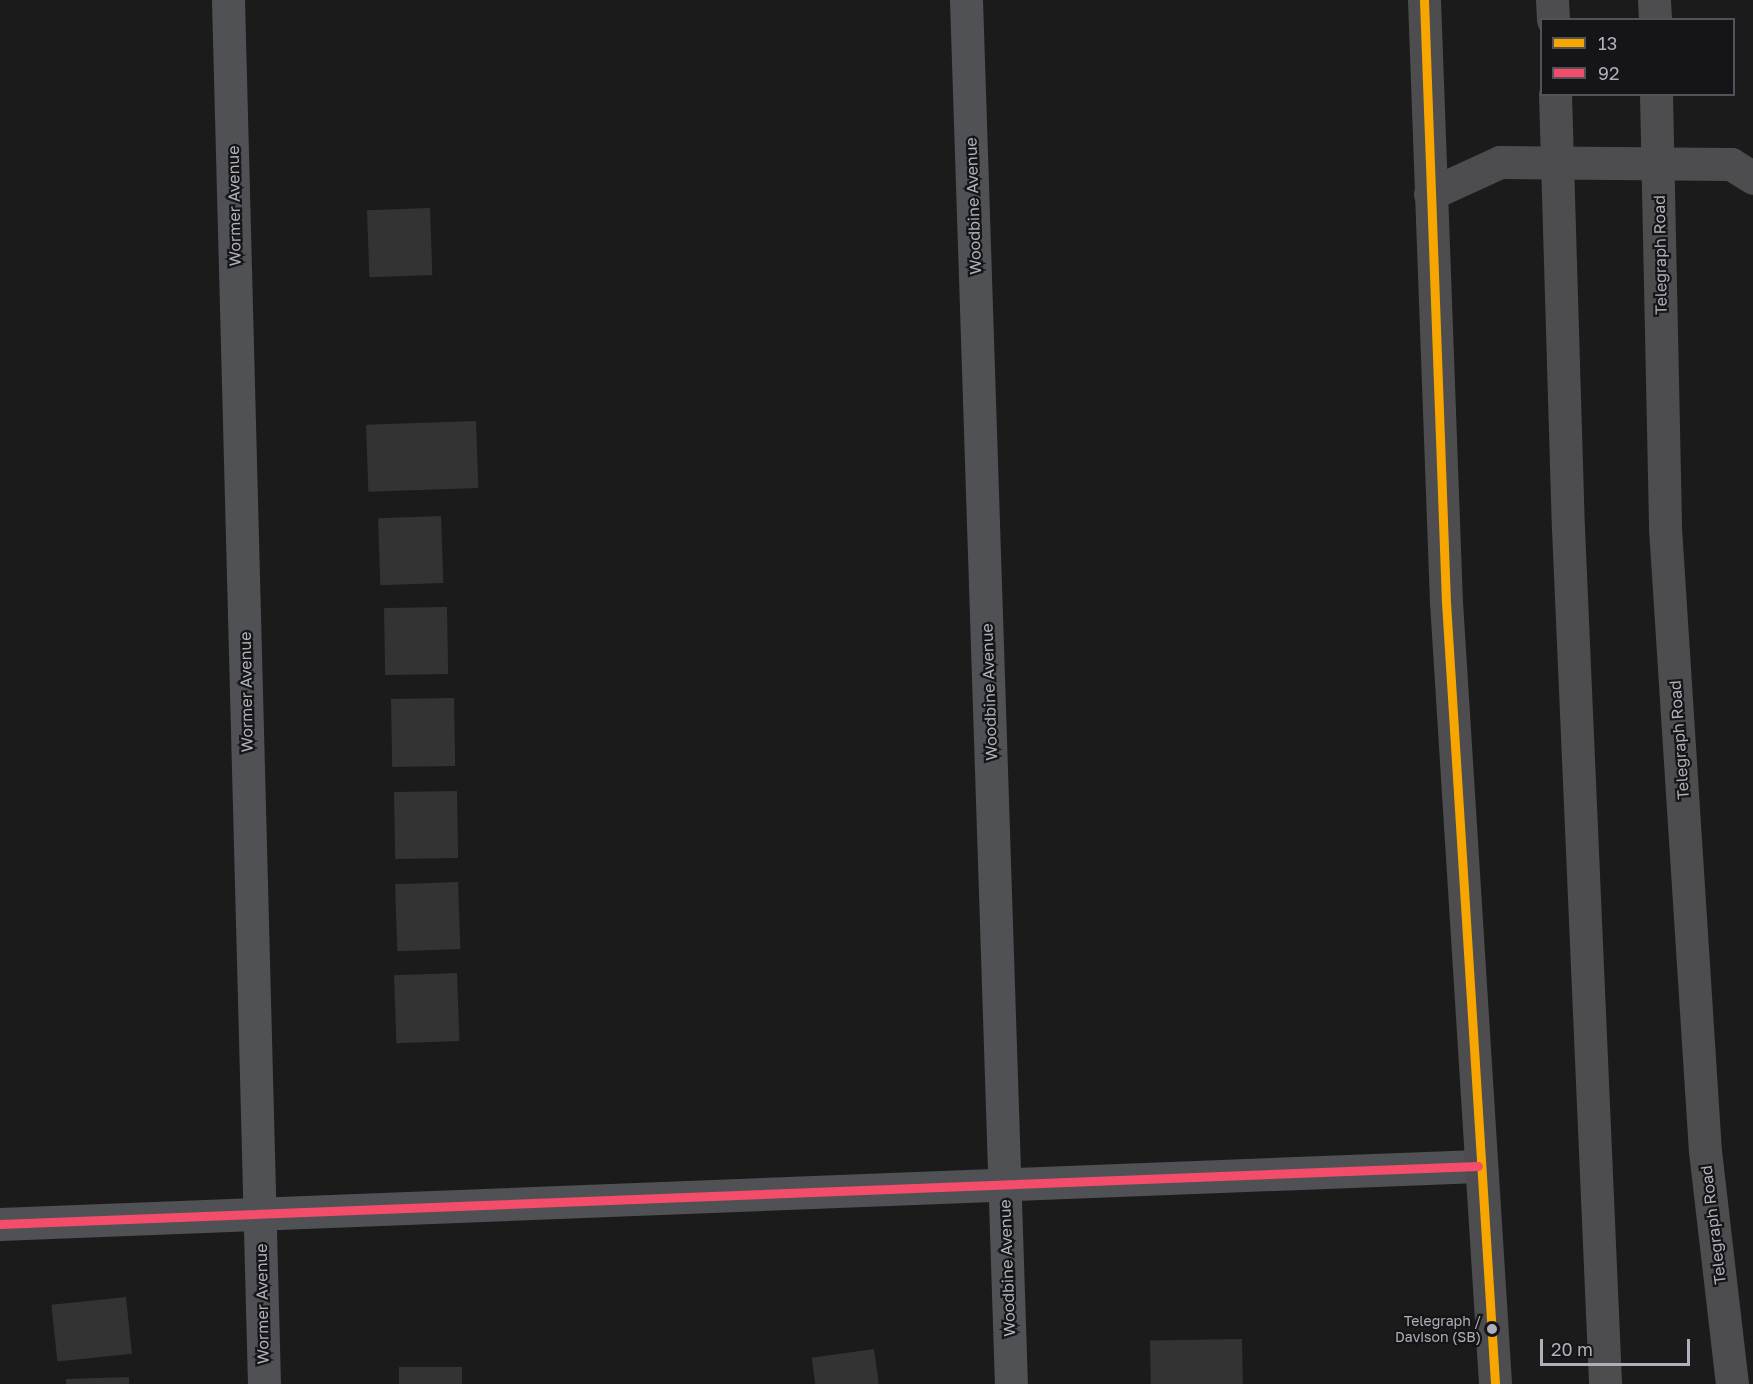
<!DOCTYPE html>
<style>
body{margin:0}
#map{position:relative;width:1753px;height:1384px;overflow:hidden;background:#1b1b1b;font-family:"Golos Text",sans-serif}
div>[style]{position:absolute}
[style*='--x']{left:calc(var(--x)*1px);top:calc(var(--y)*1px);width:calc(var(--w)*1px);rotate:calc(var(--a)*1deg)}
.building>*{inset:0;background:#333334;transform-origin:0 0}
.street>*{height:33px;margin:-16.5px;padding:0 16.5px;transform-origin:16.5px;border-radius:16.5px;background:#505154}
.primary>*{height:33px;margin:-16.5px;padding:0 16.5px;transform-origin:16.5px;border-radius:16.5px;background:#4d4d50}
.primary-bridge>*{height:33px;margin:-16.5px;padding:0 16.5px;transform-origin:16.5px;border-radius:16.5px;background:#4d4d50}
.bus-1>*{height:9px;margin:-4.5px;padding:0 4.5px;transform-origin:4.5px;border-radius:4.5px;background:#f7a600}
.bus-2>*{height:9px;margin:-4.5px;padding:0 4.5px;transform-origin:4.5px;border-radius:4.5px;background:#f44d6c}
.dots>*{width:16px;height:16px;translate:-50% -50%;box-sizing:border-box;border:3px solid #151517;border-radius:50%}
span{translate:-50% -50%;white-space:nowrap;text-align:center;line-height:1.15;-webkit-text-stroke:4.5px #151517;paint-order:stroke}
.bus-label{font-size:14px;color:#aeb0bb}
.right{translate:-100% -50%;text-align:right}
.street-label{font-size:16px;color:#aeb0bb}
.legend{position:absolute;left:1540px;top:18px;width:195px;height:78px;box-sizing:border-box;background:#151517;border:2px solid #525359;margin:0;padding:8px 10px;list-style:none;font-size:18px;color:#aeb0bb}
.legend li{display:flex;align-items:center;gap:12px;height:30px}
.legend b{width:30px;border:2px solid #525359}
.scale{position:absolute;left:1540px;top:1339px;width:150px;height:27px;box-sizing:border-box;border:3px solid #aeb0bb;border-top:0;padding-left:8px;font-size:18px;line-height:21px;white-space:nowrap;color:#aeb0bb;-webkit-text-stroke:4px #151517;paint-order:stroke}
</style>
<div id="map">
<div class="building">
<div style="left:430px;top:208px;width:67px;height:63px;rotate:88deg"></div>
<div style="left:476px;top:421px;width:67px;height:110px;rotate:88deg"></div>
<div style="left:441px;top:516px;width:67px;height:63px;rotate:88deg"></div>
<div style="left:447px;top:607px;width:67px;height:63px;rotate:89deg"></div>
<div style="left:454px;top:698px;width:68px;height:63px;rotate:89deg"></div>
<div style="left:457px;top:791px;width:67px;height:63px;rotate:89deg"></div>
<div style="left:458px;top:882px;width:67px;height:63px;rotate:88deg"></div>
<div style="left:457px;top:973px;width:68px;height:63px;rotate:88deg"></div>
<div style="left:126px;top:1297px;width:57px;height:75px;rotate:84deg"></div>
<div style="left:1242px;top:1339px;width:45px;height:92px;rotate:89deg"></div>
<div style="left:874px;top:1349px;width:35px;height:63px;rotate:82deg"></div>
<div style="left:462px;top:1367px;width:17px;height:63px;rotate:90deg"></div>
<div style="clip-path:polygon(129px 1377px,129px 1384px,66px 1384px,66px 1379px)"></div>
</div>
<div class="street">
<div style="--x:228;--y:0;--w:1384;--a:88.51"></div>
<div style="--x:966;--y:0;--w:1385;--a:88.14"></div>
<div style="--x:0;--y:1224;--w:1479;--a:-2.25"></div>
</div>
<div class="primary">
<div style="--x:1424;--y:0;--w:602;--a:87.91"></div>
<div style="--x:1446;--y:602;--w:784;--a:86.41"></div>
<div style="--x:1552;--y:0;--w:20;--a:87"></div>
<div style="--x:1654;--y:0;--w:20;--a:87"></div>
<div style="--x:1430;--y:194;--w:77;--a:-24.6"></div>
<div style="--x:1500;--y:162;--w:231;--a:0.5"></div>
<div style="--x:1731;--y:164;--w:26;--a:32"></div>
<div style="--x:1568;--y:528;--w:857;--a:87.52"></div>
<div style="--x:1665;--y:528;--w:624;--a:86.33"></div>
<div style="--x:1705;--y:1151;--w:235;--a:83.4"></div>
</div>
<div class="primary-bridge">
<div style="--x:1555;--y:94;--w:434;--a:88.3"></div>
<div style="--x:1656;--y:94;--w:434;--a:88.8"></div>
</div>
<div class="bus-1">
<div style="--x:1424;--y:0;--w:602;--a:87.91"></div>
<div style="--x:1446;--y:602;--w:784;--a:86.41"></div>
</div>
<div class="bus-2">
<div style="--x:0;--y:1224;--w:1479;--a:-2.25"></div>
</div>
<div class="dots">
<div style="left:1492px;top:1329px;background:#aeb0bb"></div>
</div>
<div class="bus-label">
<span class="right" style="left:1481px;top:1329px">Telegraph /<br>Davison (SB)</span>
</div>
<div class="street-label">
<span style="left:234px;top:206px;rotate:-91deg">Wormer Avenue</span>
<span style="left:973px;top:206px;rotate:-92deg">Woodbine Avenue</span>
<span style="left:1660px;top:255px;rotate:-91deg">Telegraph Road</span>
<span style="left:246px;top:692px;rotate:-91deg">Wormer Avenue</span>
<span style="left:989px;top:692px;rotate:-92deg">Woodbine Avenue</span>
<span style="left:1679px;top:740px;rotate:-94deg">Telegraph Road</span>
<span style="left:1713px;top:1225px;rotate:-97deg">Telegraph Road</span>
<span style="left:1007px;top:1268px;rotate:-92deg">Woodbine Avenue</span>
<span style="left:262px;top:1304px;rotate:-91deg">Wormer Avenue</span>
</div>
<ul class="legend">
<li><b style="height:8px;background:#f7a600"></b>13</li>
<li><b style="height:8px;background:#f44d6c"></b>92</li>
</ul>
<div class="scale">20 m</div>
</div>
